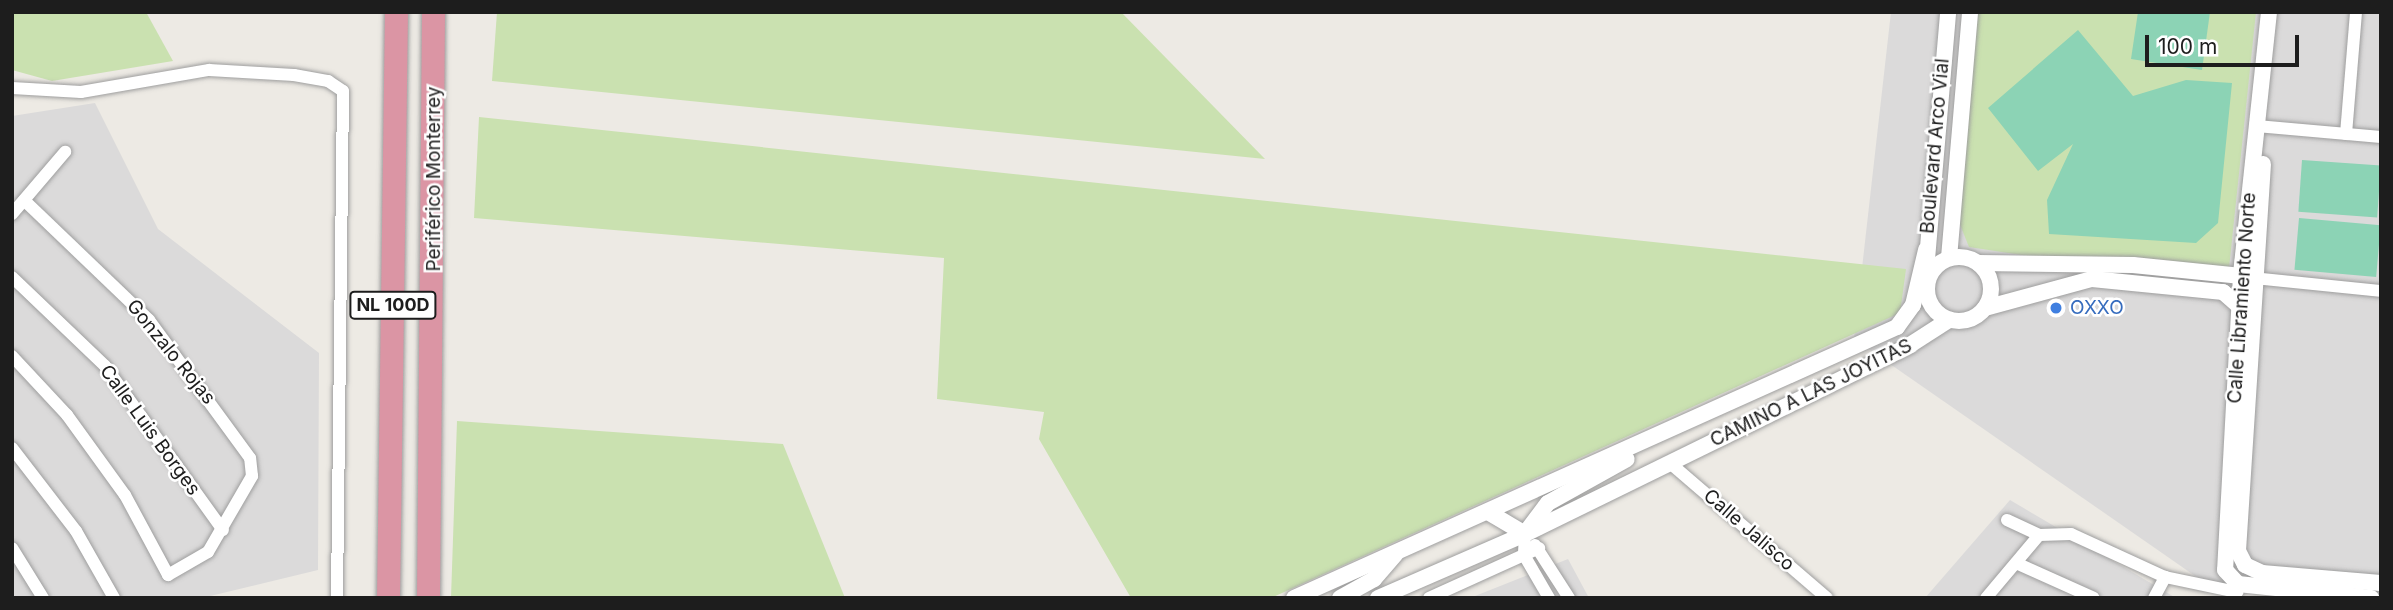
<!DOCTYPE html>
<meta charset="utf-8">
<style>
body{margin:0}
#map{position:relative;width:2393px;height:610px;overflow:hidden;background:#edeae4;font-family:Inter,sans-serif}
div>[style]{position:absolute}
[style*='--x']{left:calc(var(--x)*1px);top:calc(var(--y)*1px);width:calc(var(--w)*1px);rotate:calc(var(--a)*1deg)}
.residential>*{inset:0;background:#dbdada}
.grass>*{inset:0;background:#cae1b0}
.pitch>*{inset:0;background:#8cd3b5;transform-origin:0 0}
.roads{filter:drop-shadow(0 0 2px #9e9e9e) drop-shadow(0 0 2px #9e9e9e)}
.minor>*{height:12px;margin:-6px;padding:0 6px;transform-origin:6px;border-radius:6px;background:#fff}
.tertiary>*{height:16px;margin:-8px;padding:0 8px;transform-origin:8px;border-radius:8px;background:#fff}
.tertiary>.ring{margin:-8px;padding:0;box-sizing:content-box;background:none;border:16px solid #fff;border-radius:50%}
.motorway>*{height:23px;margin:-11.5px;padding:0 11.5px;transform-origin:11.5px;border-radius:11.5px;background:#db95a4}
.dots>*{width:19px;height:19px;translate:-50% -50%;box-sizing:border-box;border:4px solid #fff;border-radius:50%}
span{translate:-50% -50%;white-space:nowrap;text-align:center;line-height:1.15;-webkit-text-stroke:5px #fff;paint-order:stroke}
.shield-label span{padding:2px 5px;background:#fff;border:2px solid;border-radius:5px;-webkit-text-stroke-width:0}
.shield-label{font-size:18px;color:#1d1d1d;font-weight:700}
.street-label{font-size:19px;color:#1d1d1d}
.shop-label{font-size:19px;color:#366cbe}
.left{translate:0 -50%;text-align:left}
.frame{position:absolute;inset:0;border:14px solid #1d1d1d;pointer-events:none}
.scale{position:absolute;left:2145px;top:35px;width:154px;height:32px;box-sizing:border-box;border:4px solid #1d1d1d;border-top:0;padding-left:9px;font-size:21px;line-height:24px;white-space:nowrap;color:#1d1d1d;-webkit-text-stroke:5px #fff;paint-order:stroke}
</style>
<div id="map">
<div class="residential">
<div style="clip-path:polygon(1891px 12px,2381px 12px,2381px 598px,2292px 598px,2211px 587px,1854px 339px)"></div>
<div style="clip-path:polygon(95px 103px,158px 229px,319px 353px,318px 570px,202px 598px,12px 598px,12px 116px)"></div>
<div style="clip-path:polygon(2010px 500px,2176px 598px,1925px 598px)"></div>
<div style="clip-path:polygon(1568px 559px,1589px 598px,1470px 598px)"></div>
</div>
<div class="grass">
<div style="clip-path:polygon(12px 12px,146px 12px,173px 61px,52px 81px,12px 70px)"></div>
<div style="clip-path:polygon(497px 12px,1121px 12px,1265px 159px,492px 81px)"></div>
<div style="clip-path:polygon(1978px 12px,2256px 12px,2229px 268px,2136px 257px,2087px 265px,1969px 247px,1957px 217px)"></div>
<div style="clip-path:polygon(479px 117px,1906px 269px,1900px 313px,1271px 598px,1131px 598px,1039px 439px,1044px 412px,937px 399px,944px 258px,474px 218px)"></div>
<div style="clip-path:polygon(457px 421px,783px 444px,845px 598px,451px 598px)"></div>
</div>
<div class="pitch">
<div style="clip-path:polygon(2138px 12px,2210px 12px,2202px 70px,2131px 59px)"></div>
<div style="clip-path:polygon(2078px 30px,2133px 96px,2186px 80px,2232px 83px,2218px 223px,2196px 243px,2049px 234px,2047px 200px,2073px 144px,2038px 171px,1988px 108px)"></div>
<div style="left:2302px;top:160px;width:79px;height:52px;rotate:4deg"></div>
<div style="left:2299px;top:218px;width:82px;height:52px;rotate:5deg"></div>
</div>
<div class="roads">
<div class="minor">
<div style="--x:12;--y:88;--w:69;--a:3.3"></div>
<div style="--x:81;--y:92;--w:130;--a:-9.8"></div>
<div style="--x:209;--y:70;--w:85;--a:3.4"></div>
<div style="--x:294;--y:75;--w:35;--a:10"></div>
<div style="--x:328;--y:81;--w:18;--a:34"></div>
<div style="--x:343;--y:91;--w:507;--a:90.68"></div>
<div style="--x:2257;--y:126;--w:124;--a:5.1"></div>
<div style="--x:2346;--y:134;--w:122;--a:-85.3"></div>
<div style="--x:12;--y:214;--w:82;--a:-49.5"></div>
<div style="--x:12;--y:277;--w:129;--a:43.7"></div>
<div style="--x:105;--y:366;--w:202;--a:54.3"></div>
<div style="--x:2253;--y:278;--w:129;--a:5.8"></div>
<div style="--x:12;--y:356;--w:81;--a:47"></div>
<div style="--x:67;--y:415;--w:99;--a:54.1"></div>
<div style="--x:125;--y:495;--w:91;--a:61.7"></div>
<div style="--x:168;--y:575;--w:46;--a:-29.9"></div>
<div style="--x:208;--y:552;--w:88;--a:-59.9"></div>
<div style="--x:252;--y:476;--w:18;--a:-96"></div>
<div style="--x:250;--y:458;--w:171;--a:-126.2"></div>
<div style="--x:149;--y:320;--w:173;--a:-136.2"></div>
<div style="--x:12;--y:448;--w:105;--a:52.4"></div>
<div style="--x:76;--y:531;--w:77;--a:60.4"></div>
<div style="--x:1670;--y:463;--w:207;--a:40.7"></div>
<div style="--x:2007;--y:520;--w:35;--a:25"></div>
<div style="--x:2039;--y:535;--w:32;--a:-2"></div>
<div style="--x:2071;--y:534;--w:103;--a:24.6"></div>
<div style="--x:2165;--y:577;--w:74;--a:11.8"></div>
<div style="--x:1525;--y:534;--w:21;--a:93"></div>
<div style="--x:1524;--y:555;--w:50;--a:59.8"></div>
<div style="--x:1535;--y:545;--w:63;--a:57.3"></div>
<div style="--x:12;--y:548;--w:59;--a:58.2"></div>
<div style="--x:2016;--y:563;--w:85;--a:24.2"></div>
<div style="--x:1429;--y:598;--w:121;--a:-24.4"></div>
<div style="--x:1986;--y:598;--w:82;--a:-49.9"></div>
<div style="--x:2154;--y:598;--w:24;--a:-62"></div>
</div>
<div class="tertiary">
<div style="--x:2269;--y:12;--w:265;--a:96.1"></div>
<div style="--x:2241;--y:276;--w:294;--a:93.1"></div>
<div style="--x:2225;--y:570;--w:19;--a:47"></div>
<div style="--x:2238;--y:584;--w:134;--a:6"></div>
<div style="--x:2263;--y:164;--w:388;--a:93.7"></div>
<div style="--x:2238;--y:551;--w:16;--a:63"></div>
<div style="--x:2245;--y:565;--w:19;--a:25"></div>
<div style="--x:2262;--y:573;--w:119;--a:4.8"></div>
<div class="ring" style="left:1927px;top:257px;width:48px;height:48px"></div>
<div style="--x:1949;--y:258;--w:247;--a:-85.1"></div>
<div style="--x:1927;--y:259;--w:248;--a:-85.1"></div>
<div style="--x:1978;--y:263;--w:155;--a:0.7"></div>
<div style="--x:2133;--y:265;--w:109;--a:5.8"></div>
<div style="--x:1985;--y:308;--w:111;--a:-15.2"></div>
<div style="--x:2092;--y:279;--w:132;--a:5.7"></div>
<div style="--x:2223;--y:292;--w:23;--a:41"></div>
<div style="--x:1488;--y:512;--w:43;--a:30.7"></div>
<div style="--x:1526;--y:532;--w:36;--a:-53"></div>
<div style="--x:1548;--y:503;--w:90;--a:-29.1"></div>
<div style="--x:1294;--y:598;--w:661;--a:-24.2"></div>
<div style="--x:1897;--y:327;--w:27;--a:-54"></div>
<div style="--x:1913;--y:305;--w:57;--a:-76.7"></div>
<div style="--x:1340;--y:598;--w:39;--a:-29"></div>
<div style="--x:1374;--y:579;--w:32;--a:-49"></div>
<div style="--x:1378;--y:598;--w:160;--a:-23.5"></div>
<div style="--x:1525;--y:534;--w:429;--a:-26.1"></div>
<div style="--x:1910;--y:345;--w:46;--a:-32.7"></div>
</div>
<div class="motorway">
<div style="--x:388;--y:598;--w:586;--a:-89.22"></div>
<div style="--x:428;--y:598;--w:586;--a:-89.51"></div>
</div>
</div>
<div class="dots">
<div style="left:2056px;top:308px;background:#3f7fe0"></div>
</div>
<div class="shield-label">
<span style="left:393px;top:305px">NL 100D</span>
</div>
<div class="street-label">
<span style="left:1935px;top:146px;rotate:-85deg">Boulevard Arco Vial</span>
<span style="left:434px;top:179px;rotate:-90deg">Periférico Monterrey</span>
<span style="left:2242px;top:298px;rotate:-86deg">Calle Libramiento Norte</span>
<span style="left:171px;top:352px;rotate:51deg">Gonzalo Rojas</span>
<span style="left:1811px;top:393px;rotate:-26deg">CAMINO A LAS JOYITAS</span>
<span style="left:150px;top:430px;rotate:54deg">Calle Luis Borges</span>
<span style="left:1749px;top:530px;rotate:41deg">Calle Jalisco</span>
</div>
<div class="shop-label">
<span class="left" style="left:2070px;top:308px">OXXO</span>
</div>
<div class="frame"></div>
<div class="scale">100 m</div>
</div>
